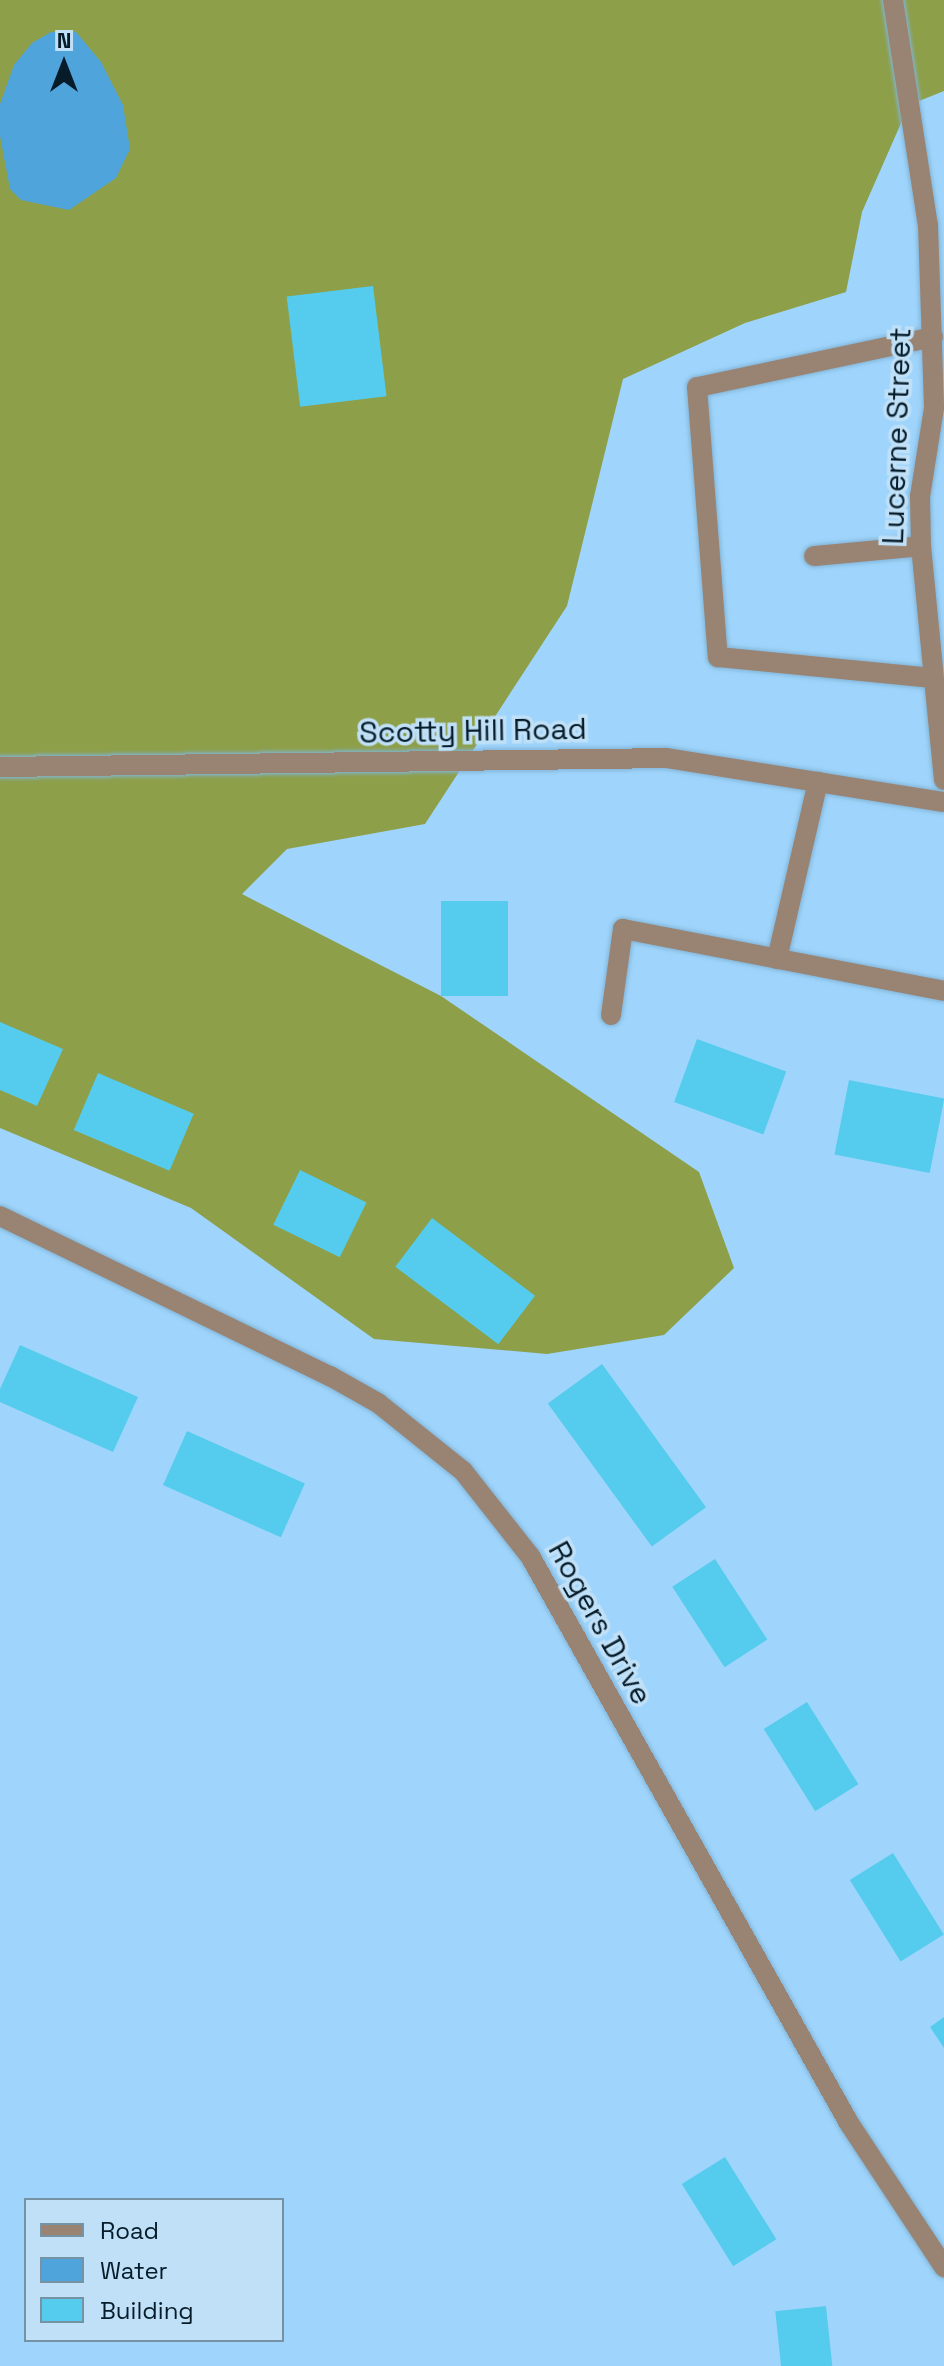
<!DOCTYPE html>
<style>
body{margin:0}
#map{position:relative;width:944px;height:2366px;overflow:hidden;background:#9fd5fc;font-family:"Space Grotesk",sans-serif}
div>[style]{position:absolute}
[style*='--x']{left:calc(var(--x)*1px);top:calc(var(--y)*1px);width:calc(var(--w)*1px);rotate:calc(var(--a)*1deg)}
.forest>*{inset:0;background:#8d9f48}
.water>*{inset:0;background:#4fa4db}
.building>*{inset:0;background:#55cced;transform-origin:0 0}
.roads{filter:drop-shadow(0 0 2px #83b4d6) drop-shadow(0 0 2px #83b4d6)}
.lane>*{height:20px;margin:-10px;padding:0 10px;transform-origin:10px;border-radius:10px;background:#998473}
.street>*{height:20px;margin:-10px;padding:0 10px;transform-origin:10px;border-radius:10px;background:#998473}
span{translate:-50% -50%;white-space:nowrap;text-align:center;line-height:1.15;-webkit-text-stroke:7px #c0e0f7;paint-order:stroke}
.street-label{font-size:30px;color:#061c2a}
.legend{position:absolute;left:24px;top:2198px;width:260px;height:144px;box-sizing:border-box;background:#c0e0f7;border:2px solid #7692a5;margin:0;padding:10px 14px;list-style:none;font-size:24px;color:#061c2a}
.legend li{display:flex;align-items:center;gap:16px;height:40px}
.legend b{width:40px;border:2px solid #7692a5}
.north{position:absolute;left:24px;top:24px;width:80px;height:80px;-webkit-text-stroke:6px #c0e0f7;paint-order:stroke;rotate:0deg;font-size:22px;font-weight:700;line-height:32px;text-align:center;color:#061c2a}
.north::after{content:'';display:block;margin:auto;width:28px;height:36px;background:#061c2a;clip-path:polygon(50% 0,100% 100%,50% 72%,0 100%)}
</style>
<div id="map">
<div class="forest">
<div style="clip-path:polygon(0 0,944px 0,944px 91px,909px 105px,862px 212px,846px 292px,745px 323px,623px 379px,567px 606px,425px 824px,287px 849px,242px 894px,441px 996px,699px 1172px,734px 1268px,664px 1335px,547px 1354px,374px 1339px,191px 1208px,0 1128px)"></div>
</div>
<div class="water">
<div style="clip-path:polygon(51px 32px,76px 32px,101px 62px,123px 105px,130px 149px,116px 178px,69px 210px,21px 200px,10px 189px,0 136px,0 104px,14px 65px,32px 43px)"></div>
</div>
<div class="building">
<div style="left:373px;top:286px;width:111px;height:87px;rotate:83deg"></div>
<div style="left:441px;top:901px;width:67px;height:95px"></div>
<div style="clip-path:polygon(0 1022px,63px 1049px,37px 1106px,0 1090px)"></div>
<div style="left:697px;top:1039px;width:95px;height:67px;rotate:20deg"></div>
<div style="left:98px;top:1073px;width:104px;height:62px;rotate:23deg"></div>
<div style="left:849px;top:1080px;width:97px;height:76px;rotate:11deg"></div>
<div style="left:300px;top:1170px;width:74px;height:61px;rotate:26deg"></div>
<div style="left:432px;top:1218px;width:129px;height:61px;rotate:37deg"></div>
<div style="clip-path:polygon(20px 1345px,138px 1397px,113px 1452px,0 1402px,0 1389px)"></div>
<div style="left:602px;top:1364px;width:177px;height:67px;rotate:54deg"></div>
<div style="left:187px;top:1431px;width:129px;height:59px;rotate:24deg"></div>
<div style="left:715px;top:1559px;width:96px;height:51px;rotate:57deg"></div>
<div style="left:807px;top:1702px;width:97px;height:51px;rotate:58deg"></div>
<div style="left:893px;top:1853px;width:96px;height:51px;rotate:58deg"></div>
<div style="clip-path:polygon(944px 2017px,944px 2048px,930px 2027px)"></div>
<div style="left:725px;top:2157px;width:97px;height:51px;rotate:58deg"></div>
<div style="left:826px;top:2306px;width:60px;height:51px;rotate:84deg"></div>
</div>
<div class="roads">
<div class="lane">
<div style="--x:933;--y:337;--w:241;--a:168"></div>
<div style="--x:697;--y:387;--w:271;--a:85.6"></div>
<div style="--x:718;--y:657;--w:216;--a:5.6"></div>
<div style="--x:814;--y:556;--w:107;--a:-5.3"></div>
<div style="--x:777;--y:959;--w:182;--a:-77"></div>
<div style="--x:611;--y:1015;--w:87;--a:-82.1"></div>
<div style="--x:623;--y:929;--w:327;--a:10.9"></div>
</div>
<div class="street">
<div style="--x:893;--y:0;--w:228;--a:81.2"></div>
<div style="--x:928;--y:225;--w:183;--a:88.1"></div>
<div style="--x:934;--y:408;--w:89;--a:99"></div>
<div style="--x:920;--y:496;--w:50;--a:88.9"></div>
<div style="--x:921;--y:546;--w:235;--a:84.4"></div>
<div style="--x:0;--y:767;--w:666;--a:-0.77"></div>
<div style="--x:666;--y:758;--w:281;--a:9"></div>
<div style="--x:0;--y:1216;--w:367;--a:25.9"></div>
<div style="--x:330;--y:1376;--w:55;--a:29.4"></div>
<div style="--x:378;--y:1403;--w:109;--a:38.7"></div>
<div style="--x:463;--y:1471;--w:108;--a:51.8"></div>
<div style="--x:530;--y:1556;--w:651;--a:60.64"></div>
<div style="--x:849;--y:2123;--w:173;--a:56.6"></div>
</div>
</div>
<div class="street-label">
<span style="left:897px;top:436px;rotate:-88deg">Lucerne Street</span>
<span style="left:473px;top:731px;rotate:-1deg">Scotty Hill Road</span>
<span style="left:600px;top:1623px;rotate:61deg">Rogers Drive</span>
</div>
<ul class="legend">
<li><b style="height:10px;background:#998473"></b>Road</li>
<li><b style="height:22px;background:#4fa4db"></b>Water</li>
<li><b style="height:22px;background:#55cced"></b>Building</li>
</ul>
<div class="north">N</div>
</div>
